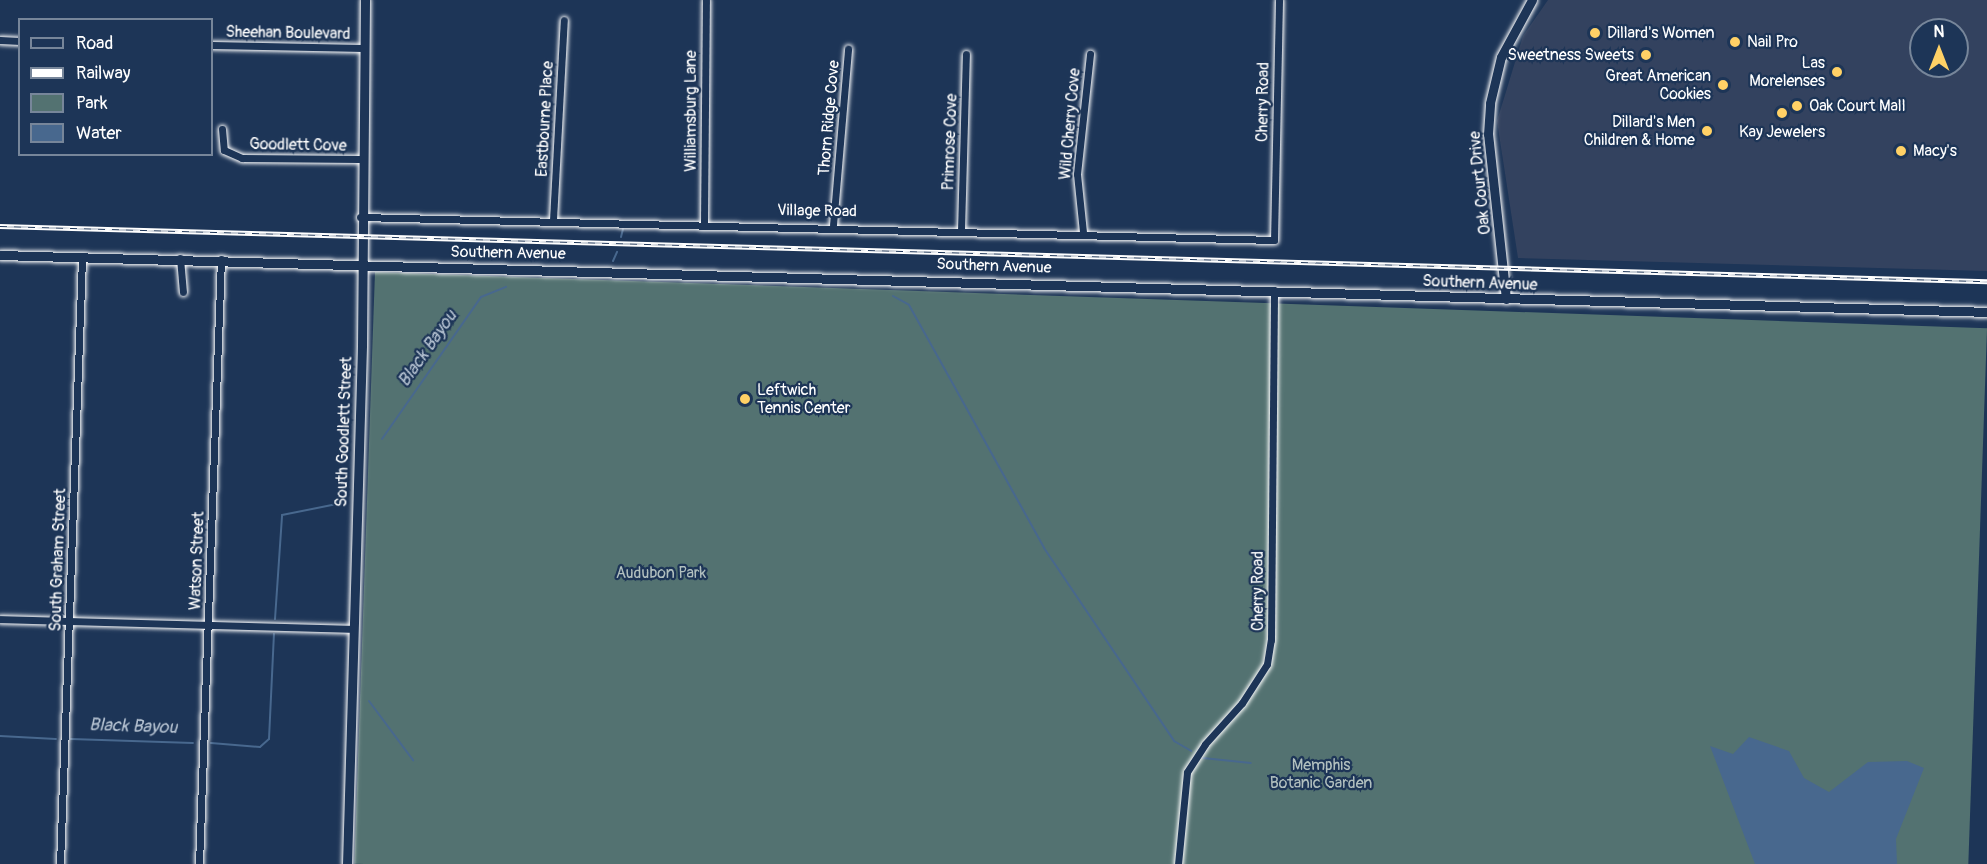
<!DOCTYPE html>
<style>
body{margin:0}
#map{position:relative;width:1987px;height:864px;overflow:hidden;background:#1d3557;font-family:Pangolin,sans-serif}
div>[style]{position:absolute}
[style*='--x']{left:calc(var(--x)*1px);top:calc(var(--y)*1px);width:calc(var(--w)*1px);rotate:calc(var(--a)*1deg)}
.built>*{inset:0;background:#33425f}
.green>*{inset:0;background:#537271;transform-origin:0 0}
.water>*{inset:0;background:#48688e}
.stream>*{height:2px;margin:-1px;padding:0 1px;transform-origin:1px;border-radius:1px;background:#48688e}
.roads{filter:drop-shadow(0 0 2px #fff) drop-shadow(0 0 2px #fff)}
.street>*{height:7px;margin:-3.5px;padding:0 3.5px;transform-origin:3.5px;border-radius:3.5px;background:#1d3557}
.secondary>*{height:9px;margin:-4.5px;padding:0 4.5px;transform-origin:4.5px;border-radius:4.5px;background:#1d3557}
.rail>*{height:4.5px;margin-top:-2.25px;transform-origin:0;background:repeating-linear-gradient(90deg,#1d3557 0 7px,#fff 0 14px);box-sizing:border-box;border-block:2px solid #fff}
.dots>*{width:16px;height:16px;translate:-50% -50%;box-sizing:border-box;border:3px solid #1d3557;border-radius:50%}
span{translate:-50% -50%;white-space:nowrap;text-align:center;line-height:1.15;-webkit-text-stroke:4.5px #1d3557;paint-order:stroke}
.street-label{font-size:16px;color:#fff}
.poi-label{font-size:16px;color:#fff}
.left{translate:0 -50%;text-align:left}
.right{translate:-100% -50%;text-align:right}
.park-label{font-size:16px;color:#b2c0bf}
.water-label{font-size:18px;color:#b6c3d2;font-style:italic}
.legend{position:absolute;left:18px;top:18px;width:195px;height:138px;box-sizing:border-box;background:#1d3557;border:2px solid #77869a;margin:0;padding:8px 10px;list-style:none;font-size:18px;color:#fff}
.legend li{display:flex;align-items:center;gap:12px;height:30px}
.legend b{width:30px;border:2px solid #77869a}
.north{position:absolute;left:1909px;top:18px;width:60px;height:60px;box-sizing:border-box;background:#1d3557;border:2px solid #77869a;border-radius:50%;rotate:0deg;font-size:16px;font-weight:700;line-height:24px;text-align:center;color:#fff}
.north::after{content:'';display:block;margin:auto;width:21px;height:27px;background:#ffd166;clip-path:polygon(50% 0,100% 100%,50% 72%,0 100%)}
</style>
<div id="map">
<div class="built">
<div style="clip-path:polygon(evenodd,1548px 0,1987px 0,1987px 271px,1518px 258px,1497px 121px,1523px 36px,1548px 0,1921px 30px,1957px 30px,1957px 66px,1921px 66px,1921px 30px)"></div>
</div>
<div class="green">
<div style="left:375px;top:272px;width:1613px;height:592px;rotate:2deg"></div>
</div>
<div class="water">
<div style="clip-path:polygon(1749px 737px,1789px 751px,1804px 778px,1829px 792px,1868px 762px,1907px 761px,1924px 768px,1896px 839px,1897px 864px,1755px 864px,1710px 746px,1733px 754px)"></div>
</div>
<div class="stream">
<div style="--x:621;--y:237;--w:8;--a:-76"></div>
<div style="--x:613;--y:261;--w:10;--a:-66"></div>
<div style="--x:893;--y:296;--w:18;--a:29"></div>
<div style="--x:909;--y:305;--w:278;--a:60.9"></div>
<div style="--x:1044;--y:548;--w:233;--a:56"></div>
<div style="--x:1174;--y:741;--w:20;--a:30"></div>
<div style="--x:382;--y:439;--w:173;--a:-55.1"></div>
<div style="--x:481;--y:297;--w:27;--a:-22"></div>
<div style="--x:275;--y:619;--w:104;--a:-86.1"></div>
<div style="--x:282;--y:515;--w:61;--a:-11.3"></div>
<div style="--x:369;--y:701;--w:74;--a:53.3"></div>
<div style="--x:0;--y:736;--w:56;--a:3.1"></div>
<div style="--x:71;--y:739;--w:122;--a:1.9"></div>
<div style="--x:211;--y:743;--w:49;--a:4.7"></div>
<div style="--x:260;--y:747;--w:12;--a:-42"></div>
<div style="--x:269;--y:739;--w:105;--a:-87.3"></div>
<div style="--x:1203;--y:758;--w:48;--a:5.9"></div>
</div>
<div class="roads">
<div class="street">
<div style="--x:0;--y:40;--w:20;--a:3"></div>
<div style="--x:212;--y:45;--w:151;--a:1.1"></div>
<div style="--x:222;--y:129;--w:21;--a:85"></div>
<div style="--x:224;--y:150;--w:20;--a:24"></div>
<div style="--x:242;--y:158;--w:118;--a:0.5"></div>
<div style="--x:360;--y:217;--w:914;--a:1.44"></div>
<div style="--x:1274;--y:240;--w:240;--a:-88.8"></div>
<div style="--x:553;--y:220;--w:200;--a:-86.9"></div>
<div style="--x:704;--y:223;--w:223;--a:-89.5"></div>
<div style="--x:833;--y:225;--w:177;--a:-85.1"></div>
<div style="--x:961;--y:230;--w:176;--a:-88.4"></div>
<div style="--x:1083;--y:232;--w:58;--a:-95.9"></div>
<div style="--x:1077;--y:174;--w:121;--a:-83.8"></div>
<div style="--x:180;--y:258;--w:34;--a:85"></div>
<div style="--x:0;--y:619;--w:353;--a:1.6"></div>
<div style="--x:60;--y:864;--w:606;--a:-87.92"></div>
<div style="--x:199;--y:864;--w:605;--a:-87.92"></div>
<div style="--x:1178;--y:864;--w:92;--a:-84.4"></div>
<div style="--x:1187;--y:772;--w:33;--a:-57"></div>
<div style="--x:1205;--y:744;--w:55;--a:-47.9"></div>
<div style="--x:1242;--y:703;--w:46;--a:-57.3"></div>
<div style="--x:1267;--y:664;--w:24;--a:-81"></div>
<div style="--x:1271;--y:640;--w:350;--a:-89.5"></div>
</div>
<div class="secondary">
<div style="--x:0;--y:255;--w:1988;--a:1.64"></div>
<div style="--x:1506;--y:299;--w:166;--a:-96.2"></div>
<div style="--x:1488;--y:134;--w:31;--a:-86"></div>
<div style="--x:1490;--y:103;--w:47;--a:-76.6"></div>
<div style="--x:1501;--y:57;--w:65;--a:-61.5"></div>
<div style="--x:347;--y:864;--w:519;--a:-88.34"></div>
<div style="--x:362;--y:345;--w:345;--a:-89.5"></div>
</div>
</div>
<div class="rail">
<div style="--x:0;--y:226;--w:1988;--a:1.59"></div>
</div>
<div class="dots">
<div style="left:1595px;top:33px;background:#ffd166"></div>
<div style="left:1735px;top:42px;background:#ffd166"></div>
<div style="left:1646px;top:55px;background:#ffd166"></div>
<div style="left:1837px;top:72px;background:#ffd166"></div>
<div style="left:1723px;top:85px;background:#ffd166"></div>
<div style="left:1797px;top:106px;background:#ffd166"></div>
<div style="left:1782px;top:113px;background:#ffd166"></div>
<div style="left:1707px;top:131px;background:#ffd166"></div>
<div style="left:1901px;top:151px;background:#ffd166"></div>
<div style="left:745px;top:399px;background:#ffd166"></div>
</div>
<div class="street-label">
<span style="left:288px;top:33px;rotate:1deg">Sheehan Boulevard</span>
<span style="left:1263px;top:102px;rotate:-89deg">Cherry Road</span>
<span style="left:691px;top:111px;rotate:-90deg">Williamsburg Lane</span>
<span style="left:829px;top:118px;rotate:-85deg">Thorn Ridge Cove</span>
<span style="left:545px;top:119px;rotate:-87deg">Eastbourne Place</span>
<span style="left:1070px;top:124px;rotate:-85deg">Wild Cherry Cove</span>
<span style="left:950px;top:142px;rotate:-88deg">Primrose Cove</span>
<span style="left:298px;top:145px;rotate:1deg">Goodlett Cove</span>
<span style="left:1480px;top:183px;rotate:-96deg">Oak Court Drive</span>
<span style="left:817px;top:211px;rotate:1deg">Village Road</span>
<span style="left:508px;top:253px;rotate:1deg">Southern Avenue</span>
<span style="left:994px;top:266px;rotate:2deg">Southern Avenue</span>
<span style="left:1480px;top:283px;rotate:2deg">Southern Avenue</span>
<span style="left:344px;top:432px;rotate:-88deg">South Goodlett Street</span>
<span style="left:58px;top:560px;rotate:-88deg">South Graham Street</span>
<span style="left:197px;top:561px;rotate:-88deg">Watson Street</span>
<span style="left:1258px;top:591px;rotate:-90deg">Cherry Road</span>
</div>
<div class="poi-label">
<span class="left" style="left:1607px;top:33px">Dillard's Women</span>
<span class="left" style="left:1747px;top:42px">Nail Pro</span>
<span class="right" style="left:1634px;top:55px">Sweetness Sweets</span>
<span class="right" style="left:1825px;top:72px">Las<br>Morelenses</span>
<span class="right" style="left:1711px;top:85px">Great American<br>Cookies</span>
<span class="left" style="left:1809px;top:106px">Oak Court Mall</span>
<span class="right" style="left:1695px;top:131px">Dillard's Men<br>Children &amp; Home</span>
<span style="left:1782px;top:132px">Kay Jewelers</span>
<span class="left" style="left:1913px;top:151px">Macy's</span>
<span class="left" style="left:757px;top:399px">Leftwich<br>Tennis Center</span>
</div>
<div class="park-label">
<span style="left:661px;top:573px">Audubon Park</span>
<span style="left:1321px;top:774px">Memphis<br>Botanic Garden</span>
</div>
<div class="water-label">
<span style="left:428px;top:349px;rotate:-55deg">Black Bayou</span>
<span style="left:133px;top:727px;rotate:2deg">Black Bayou</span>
</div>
<ul class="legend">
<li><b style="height:8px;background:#1d3557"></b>Road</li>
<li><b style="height:8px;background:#fff"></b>Railway</li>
<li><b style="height:16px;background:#537271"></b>Park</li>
<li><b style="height:16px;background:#48688e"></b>Water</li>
</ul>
<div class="north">N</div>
</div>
